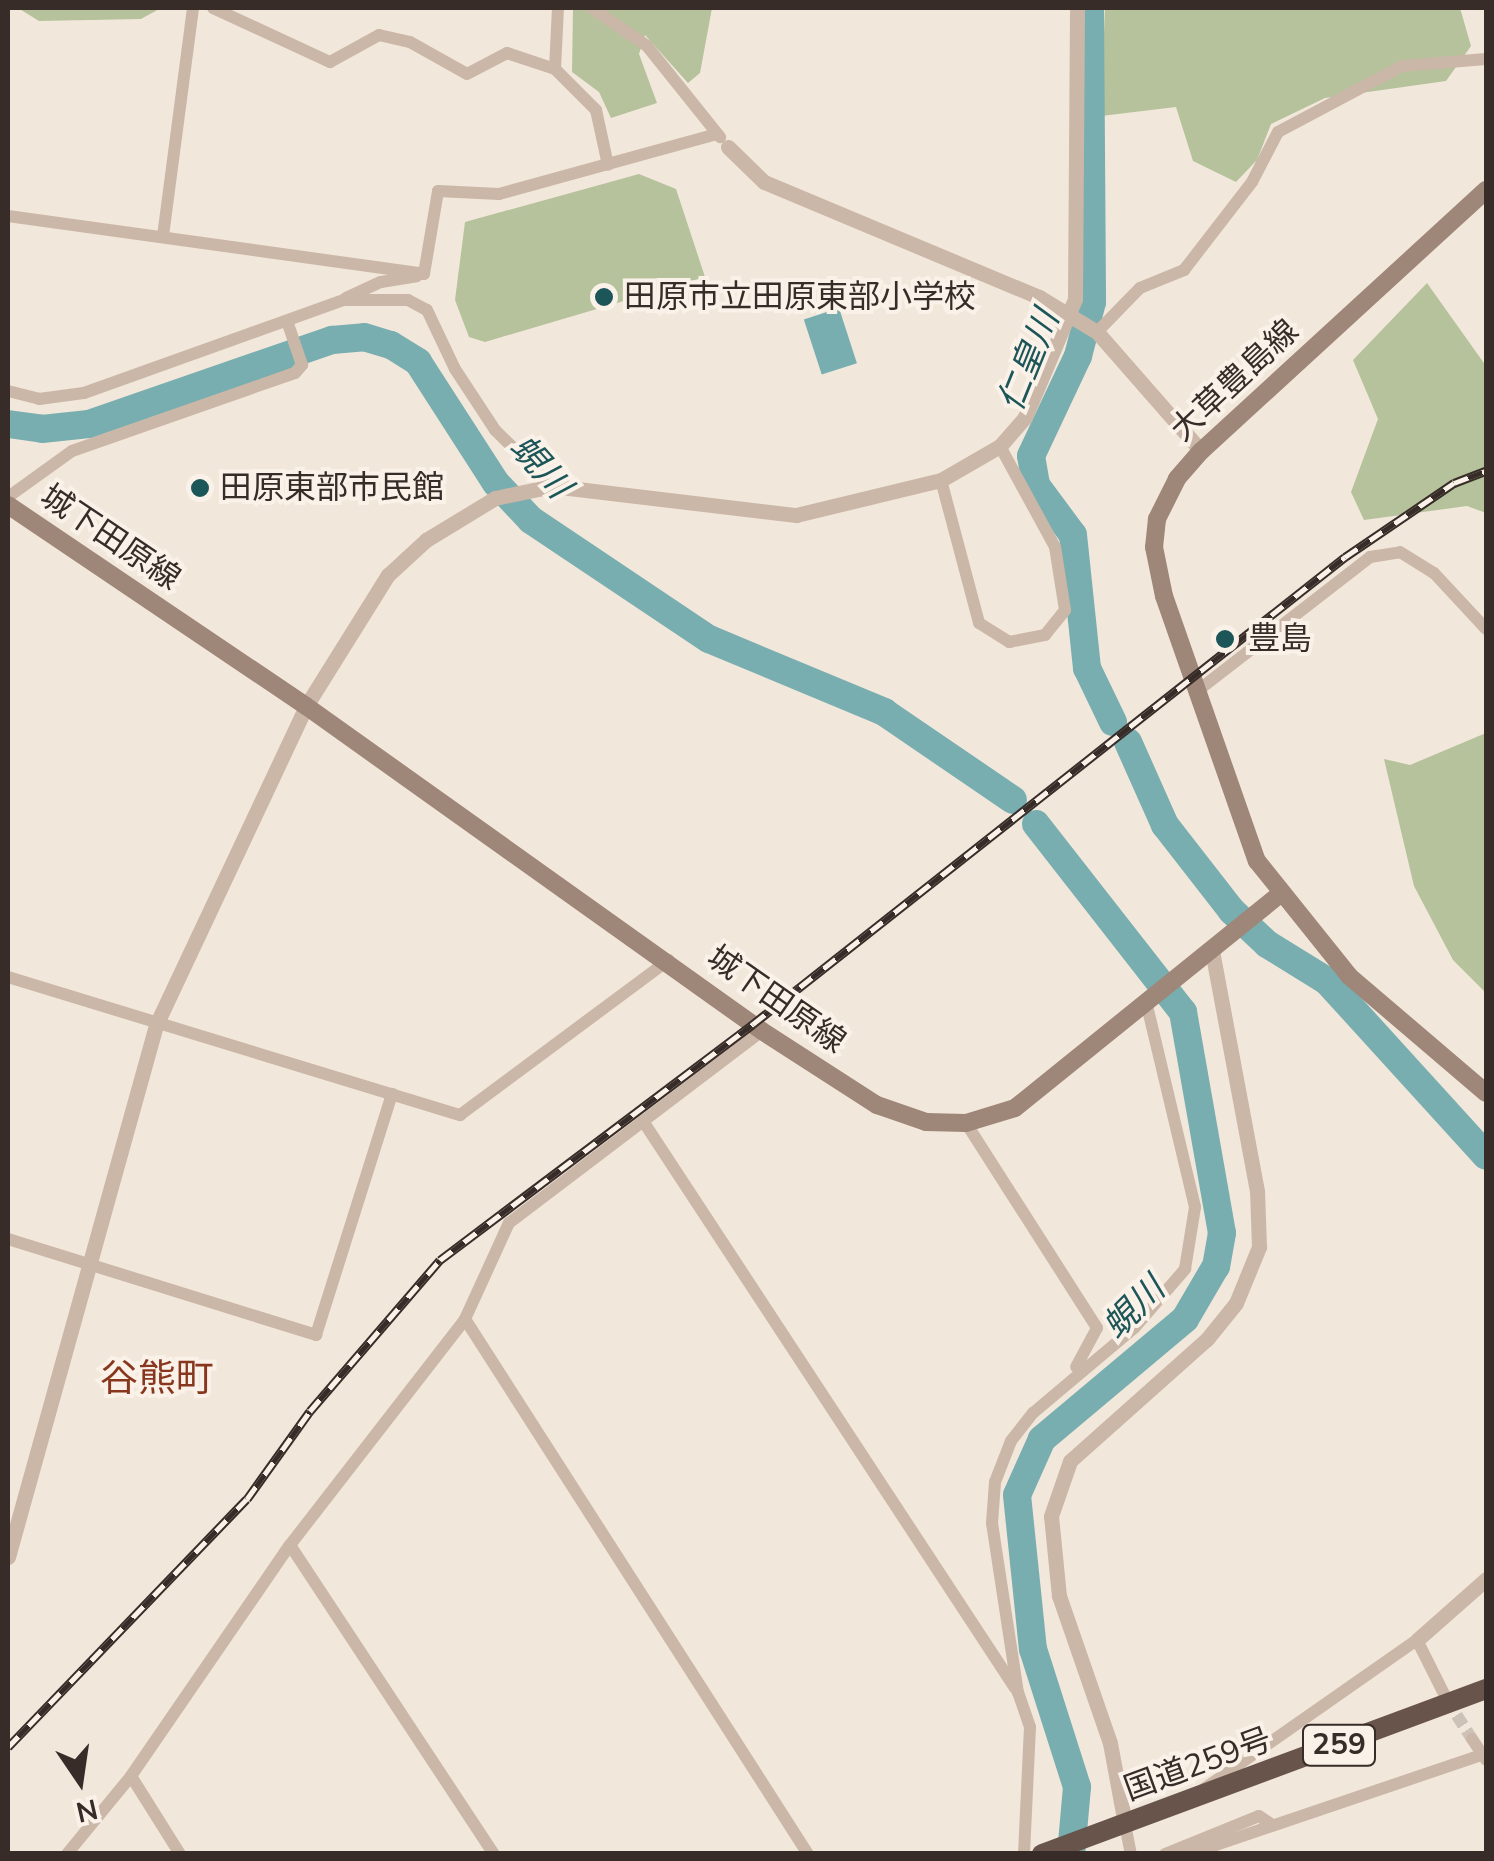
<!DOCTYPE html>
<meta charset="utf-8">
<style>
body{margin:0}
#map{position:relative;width:1494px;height:1861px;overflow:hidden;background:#f2e7db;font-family:"Nunito Sans","Noto Sans JP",sans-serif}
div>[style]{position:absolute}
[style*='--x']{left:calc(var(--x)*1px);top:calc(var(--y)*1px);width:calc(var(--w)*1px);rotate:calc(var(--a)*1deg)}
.green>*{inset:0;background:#b5c29b}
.water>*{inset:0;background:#79aeb0;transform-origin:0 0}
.river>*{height:28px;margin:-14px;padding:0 14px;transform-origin:14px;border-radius:14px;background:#79aeb0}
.minor-tunnel>*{height:12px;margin-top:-6px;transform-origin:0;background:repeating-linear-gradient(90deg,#cdc2b7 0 12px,transparent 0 18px)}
.minor>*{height:12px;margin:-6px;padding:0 6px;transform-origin:6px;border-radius:6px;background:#cbb7a7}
.tertiary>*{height:15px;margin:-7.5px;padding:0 7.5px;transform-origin:7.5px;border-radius:7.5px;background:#cbb7a7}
.secondary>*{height:18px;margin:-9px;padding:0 9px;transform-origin:9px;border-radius:9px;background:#9e8678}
.trunk>*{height:20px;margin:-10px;padding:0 10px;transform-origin:10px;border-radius:10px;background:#68544b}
.rail>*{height:9px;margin-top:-4.5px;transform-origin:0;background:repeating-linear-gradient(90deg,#faf1e8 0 15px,#372c28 0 30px);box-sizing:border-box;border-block:2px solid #372c28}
.dots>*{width:28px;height:28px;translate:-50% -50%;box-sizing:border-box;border:5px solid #faf1e8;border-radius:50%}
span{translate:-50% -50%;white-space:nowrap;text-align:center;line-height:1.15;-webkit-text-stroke:8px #faf1e8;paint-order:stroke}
.shield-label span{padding:2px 8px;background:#faf1e8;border:2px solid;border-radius:8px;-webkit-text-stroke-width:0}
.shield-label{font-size:30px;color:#372c28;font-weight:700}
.poi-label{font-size:32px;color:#372c28}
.left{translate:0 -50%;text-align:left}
.street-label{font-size:32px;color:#372c28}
.water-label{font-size:35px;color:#1c5659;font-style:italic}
.quarter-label{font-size:38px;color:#88371f}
.frame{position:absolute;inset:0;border:10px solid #372c28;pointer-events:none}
.north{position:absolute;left:30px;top:1731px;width:100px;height:100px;-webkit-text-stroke:8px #faf1e8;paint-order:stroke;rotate:167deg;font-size:28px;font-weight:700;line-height:40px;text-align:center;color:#372c28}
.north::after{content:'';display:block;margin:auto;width:35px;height:45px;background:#372c28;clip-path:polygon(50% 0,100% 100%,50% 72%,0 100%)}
</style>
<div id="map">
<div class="green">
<div style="clip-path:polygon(18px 8px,161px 8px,141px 19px,39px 21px)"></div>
<div style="clip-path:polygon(573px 8px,712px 8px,700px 73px,688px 83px,645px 35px,639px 54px,657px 103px,611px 118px,599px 92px,572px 72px)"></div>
<div style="clip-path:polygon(1105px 8px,1460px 8px,1471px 46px,1446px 81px,1325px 98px,1271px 124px,1257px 160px,1236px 182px,1193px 161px,1176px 107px,1101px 116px)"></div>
<div style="clip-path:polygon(639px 174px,676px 189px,705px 277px,485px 342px,469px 337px,455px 300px,465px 222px)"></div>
<div style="clip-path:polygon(1427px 283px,1486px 366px,1486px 513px,1467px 506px,1364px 520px,1351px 492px,1378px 419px,1353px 360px)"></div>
<div style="clip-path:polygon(1486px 733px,1486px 993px,1453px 960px,1414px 886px,1384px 759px,1410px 765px)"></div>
</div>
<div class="water">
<div style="left:839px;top:308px;width:58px;height:37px;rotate:72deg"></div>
</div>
<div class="river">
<div style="--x:1090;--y:8;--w:294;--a:89.6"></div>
<div style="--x:1092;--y:302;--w:56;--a:104.5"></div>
<div style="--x:1078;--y:356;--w:110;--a:115.2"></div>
<div style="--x:1031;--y:456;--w:29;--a:80"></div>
<div style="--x:1036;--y:485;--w:62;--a:53.5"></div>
<div style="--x:1073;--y:535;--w:134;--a:84"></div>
<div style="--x:1087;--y:668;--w:60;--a:64.3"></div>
<div style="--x:8;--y:424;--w:34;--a:8"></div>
<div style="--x:42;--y:429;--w:47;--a:-6.1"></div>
<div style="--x:89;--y:424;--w:257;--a:-19.1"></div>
<div style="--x:332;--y:340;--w:32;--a:-5"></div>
<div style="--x:364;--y:337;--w:28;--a:17"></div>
<div style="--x:391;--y:345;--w:32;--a:32"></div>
<div style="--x:418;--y:362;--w:144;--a:57.2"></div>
<div style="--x:496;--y:483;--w:51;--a:46.6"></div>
<div style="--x:531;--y:520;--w:214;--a:33.8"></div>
<div style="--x:709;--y:639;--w:190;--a:22.6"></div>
<div style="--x:884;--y:712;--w:156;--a:34.3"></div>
<div style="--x:1128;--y:742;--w:91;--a:66"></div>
<div style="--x:1165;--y:825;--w:109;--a:52.1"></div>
<div style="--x:1232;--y:911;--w:48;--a:43.3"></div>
<div style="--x:1267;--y:944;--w:70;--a:31.7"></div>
<div style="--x:1327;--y:981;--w:236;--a:47.7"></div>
<div style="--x:1036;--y:824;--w:239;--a:52"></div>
<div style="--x:1183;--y:1012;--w:224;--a:80"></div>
<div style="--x:1222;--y:1233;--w:34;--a:100"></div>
<div style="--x:1216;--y:1266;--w:61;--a:120.3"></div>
<div style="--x:1185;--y:1319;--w:187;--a:140"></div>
<div style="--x:1042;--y:1439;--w:61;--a:114.1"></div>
<div style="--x:1017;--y:1495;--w:155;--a:84.1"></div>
<div style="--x:1033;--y:1649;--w:145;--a:72.3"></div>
<div style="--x:1077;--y:1787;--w:67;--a:95.1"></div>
</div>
<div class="minor-tunnel">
<div style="--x:1447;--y:1700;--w:46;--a:57.3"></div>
</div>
<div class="minor">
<div style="--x:213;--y:8;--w:129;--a:24.8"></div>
<div style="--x:330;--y:62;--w:56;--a:-28.9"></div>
<div style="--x:379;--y:35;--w:32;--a:13"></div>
<div style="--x:410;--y:42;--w:65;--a:29.3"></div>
<div style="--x:467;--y:74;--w:45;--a:-27.7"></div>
<div style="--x:507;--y:53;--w:51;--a:18.4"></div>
<div style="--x:555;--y:69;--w:58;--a:45"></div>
<div style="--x:596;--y:110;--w:56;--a:77.7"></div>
<div style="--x:592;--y:8;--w:67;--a:34.6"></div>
<div style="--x:647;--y:46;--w:117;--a:51.3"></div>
<div style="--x:555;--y:69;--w:61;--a:-87.2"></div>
<div style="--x:8;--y:216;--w:420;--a:7.9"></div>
<div style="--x:163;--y:236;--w:230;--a:-82.5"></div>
<div style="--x:424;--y:274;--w:84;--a:-80.4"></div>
<div style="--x:438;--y:191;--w:61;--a:2.8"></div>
<div style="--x:499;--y:194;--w:226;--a:-15.4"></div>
<div style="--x:346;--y:298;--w:38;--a:-25"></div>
<div style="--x:381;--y:282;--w:36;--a:-9"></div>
<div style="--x:1097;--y:332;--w:62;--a:-45.7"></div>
<div style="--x:1140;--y:288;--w:48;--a:-22.2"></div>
<div style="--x:1184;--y:270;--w:111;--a:-52.3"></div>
<div style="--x:1252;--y:182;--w:56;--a:-62.5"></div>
<div style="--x:1278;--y:132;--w:140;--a:-28"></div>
<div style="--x:1402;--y:66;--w:84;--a:-4.8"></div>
<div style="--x:8;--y:391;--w:32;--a:14"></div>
<div style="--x:39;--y:399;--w:45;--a:-7.6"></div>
<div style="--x:84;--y:393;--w:276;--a:-19.7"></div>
<div style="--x:344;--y:300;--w:64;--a:0"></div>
<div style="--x:408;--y:300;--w:21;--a:28"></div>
<div style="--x:427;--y:310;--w:65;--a:64.6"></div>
<div style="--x:455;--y:369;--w:73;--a:56.7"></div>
<div style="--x:495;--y:430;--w:80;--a:44.5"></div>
<div style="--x:941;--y:480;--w:148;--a:75.1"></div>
<div style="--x:979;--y:623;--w:36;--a:32"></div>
<div style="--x:1009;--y:642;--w:37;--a:-11"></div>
<div style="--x:1045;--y:635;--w:32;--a:-51"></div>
<div style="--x:1065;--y:610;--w:64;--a:-99"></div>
<div style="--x:1055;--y:547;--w:115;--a:-118.6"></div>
<div style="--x:8;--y:497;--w:79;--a:-35.7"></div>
<div style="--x:72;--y:451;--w:236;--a:-19.3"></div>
<div style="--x:295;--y:373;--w:11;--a:-49"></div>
<div style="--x:302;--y:365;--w:46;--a:-108.8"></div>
<div style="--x:1196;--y:692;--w:220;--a:-37.8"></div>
<div style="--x:1370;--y:557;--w:30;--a:-9"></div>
<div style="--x:1400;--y:552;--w:40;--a:32"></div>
<div style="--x:1434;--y:573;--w:76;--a:47.1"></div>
<div style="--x:8;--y:977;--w:473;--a:17"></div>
<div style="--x:460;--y:1115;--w:260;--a:-36.6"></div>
<div style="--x:643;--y:1121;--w:678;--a:56.73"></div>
<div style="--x:966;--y:1123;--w:243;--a:57.4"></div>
<div style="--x:1097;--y:1328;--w:44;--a:118.3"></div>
<div style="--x:8;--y:1239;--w:323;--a:17.3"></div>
<div style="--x:316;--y:1335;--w:253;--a:-72.5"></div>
<div style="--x:465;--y:1319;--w:636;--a:57.34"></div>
<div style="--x:290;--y:1545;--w:370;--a:56.6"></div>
<div style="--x:1472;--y:1739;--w:25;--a:56"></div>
<div style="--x:131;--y:1776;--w:92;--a:57.9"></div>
<div style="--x:1201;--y:1791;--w:264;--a:-35"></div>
<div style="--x:1417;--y:1640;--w:67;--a:63.4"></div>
<div style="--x:1125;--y:1824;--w:31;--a:79"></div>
<div style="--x:67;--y:1854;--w:101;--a:-50.6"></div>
<div style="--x:131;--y:1776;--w:280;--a:-55.5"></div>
<div style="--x:290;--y:1545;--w:286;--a:-52.2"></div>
<div style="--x:465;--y:1319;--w:106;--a:-65.4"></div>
<div style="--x:509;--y:1223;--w:318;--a:-37.2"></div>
<div style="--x:1024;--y:1854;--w:127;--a:-87.3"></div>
<div style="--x:1030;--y:1727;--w:36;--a:-109"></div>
<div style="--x:1018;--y:1693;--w:172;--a:-98.7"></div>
<div style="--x:992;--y:1523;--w:41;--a:-85.8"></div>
<div style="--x:995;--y:1482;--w:44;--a:-68.7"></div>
<div style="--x:1011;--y:1441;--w:36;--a:-52"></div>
<div style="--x:1033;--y:1413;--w:133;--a:-40.1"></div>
<div style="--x:1135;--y:1327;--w:77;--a:-49.2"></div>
<div style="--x:1185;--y:1269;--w:63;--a:-80.8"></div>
<div style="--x:1195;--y:1207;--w:207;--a:-103.4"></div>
<div style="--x:1165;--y:1854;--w:101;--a:-22"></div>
<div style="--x:1259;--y:1816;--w:14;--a:34"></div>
<div style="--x:1189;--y:1854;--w:309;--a:-18.7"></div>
</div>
<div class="tertiary">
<div style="--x:728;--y:147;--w:50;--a:44.2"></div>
<div style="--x:764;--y:182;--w:298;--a:22.7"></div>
<div style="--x:1039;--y:297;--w:68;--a:31.1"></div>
<div style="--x:1097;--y:332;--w:158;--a:48.8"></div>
<div style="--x:8;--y:1557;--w:552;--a:-74.45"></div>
<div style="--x:156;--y:1025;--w:353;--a:-64.8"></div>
<div style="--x:306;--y:706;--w:155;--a:-58"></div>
<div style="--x:388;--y:575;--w:52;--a:-42.6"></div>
<div style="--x:426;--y:540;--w:81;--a:-31.3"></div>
<div style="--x:495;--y:498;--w:58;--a:-11.9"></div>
<div style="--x:552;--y:486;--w:246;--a:6.8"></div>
<div style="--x:796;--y:515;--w:149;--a:-13.6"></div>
<div style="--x:941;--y:480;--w:68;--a:-30"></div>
<div style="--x:1000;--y:446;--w:38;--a:-49"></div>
<div style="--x:1025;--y:417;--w:128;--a:-67"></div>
<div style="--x:1075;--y:299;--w:291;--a:-89.6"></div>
<div style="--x:1417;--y:1640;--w:92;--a:-41.5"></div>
<div style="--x:1125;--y:1824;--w:82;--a:-100.5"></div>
<div style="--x:1110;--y:1743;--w:156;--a:-109.1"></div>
<div style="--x:1059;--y:1596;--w:80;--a:-95.7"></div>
<div style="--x:1051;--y:1516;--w:58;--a:-70.9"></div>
<div style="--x:1070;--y:1461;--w:183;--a:-41.7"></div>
<div style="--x:1207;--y:1339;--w:46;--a:-51.1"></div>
<div style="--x:1236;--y:1303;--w:61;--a:-67.7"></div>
<div style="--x:1259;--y:1247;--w:56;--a:-92"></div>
<div style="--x:1257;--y:1191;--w:244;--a:-100.6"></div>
</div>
<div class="secondary">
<div style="--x:1486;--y:190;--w:386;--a:137.5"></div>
<div style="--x:1201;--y:451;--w:37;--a:131"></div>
<div style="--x:1177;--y:479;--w:45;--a:116.6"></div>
<div style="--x:1157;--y:519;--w:28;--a:96"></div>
<div style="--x:1154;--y:547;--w:50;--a:78.5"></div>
<div style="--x:1164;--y:596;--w:281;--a:70.7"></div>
<div style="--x:1257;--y:861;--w:147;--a:51.3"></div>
<div style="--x:1349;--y:976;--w:180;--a:40.5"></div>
<div style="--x:8;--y:505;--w:359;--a:34"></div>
<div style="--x:306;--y:706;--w:560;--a:35.48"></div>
<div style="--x:762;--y:1031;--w:137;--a:32.8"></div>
<div style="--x:877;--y:1105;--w:52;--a:19.1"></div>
<div style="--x:926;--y:1122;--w:40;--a:1.4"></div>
<div style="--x:966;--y:1123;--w:51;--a:-17"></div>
<div style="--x:1015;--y:1108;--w:339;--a:-38.9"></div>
</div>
<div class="trunk">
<div style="--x:1042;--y:1854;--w:474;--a:-20.4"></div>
</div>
<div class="rail">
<div style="--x:8;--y:1747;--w:344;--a:-46.1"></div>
<div style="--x:247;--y:1499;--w:108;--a:-54.4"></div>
<div style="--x:310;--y:1411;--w:199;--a:-49.3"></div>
<div style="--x:440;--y:1260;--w:392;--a:-37"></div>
<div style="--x:753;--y:1024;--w:754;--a:-38.27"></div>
<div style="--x:1345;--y:557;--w:132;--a:-34.2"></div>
<div style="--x:1454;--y:483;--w:34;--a:-21"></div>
</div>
<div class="dots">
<div style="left:604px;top:297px;background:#1c5659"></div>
<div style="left:200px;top:488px;background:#1c5659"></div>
<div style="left:1225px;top:639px;background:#1c5659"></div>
</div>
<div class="shield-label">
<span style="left:1339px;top:1745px">259</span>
</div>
<div class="poi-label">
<span class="left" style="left:624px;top:297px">田原市立田原東部小学校</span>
<span class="left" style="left:220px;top:488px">田原東部市民館</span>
<span class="left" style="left:1248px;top:639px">豊島</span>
</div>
<div class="street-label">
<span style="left:1235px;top:381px;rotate:-43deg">大草豊島線</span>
<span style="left:110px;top:538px;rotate:34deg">城下田原線</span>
<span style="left:776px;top:1000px;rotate:35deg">城下田原線</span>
<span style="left:1198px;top:1765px;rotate:-20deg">国道259号</span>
</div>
<div class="water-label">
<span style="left:1029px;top:361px;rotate:-68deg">仁皇川</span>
<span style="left:540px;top:467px;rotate:48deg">蜆川</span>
<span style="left:1134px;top:1308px;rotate:-45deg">蜆川</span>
</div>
<div class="quarter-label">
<span style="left:157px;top:1379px">谷熊町</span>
</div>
<div class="frame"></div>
<div class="north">N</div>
</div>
